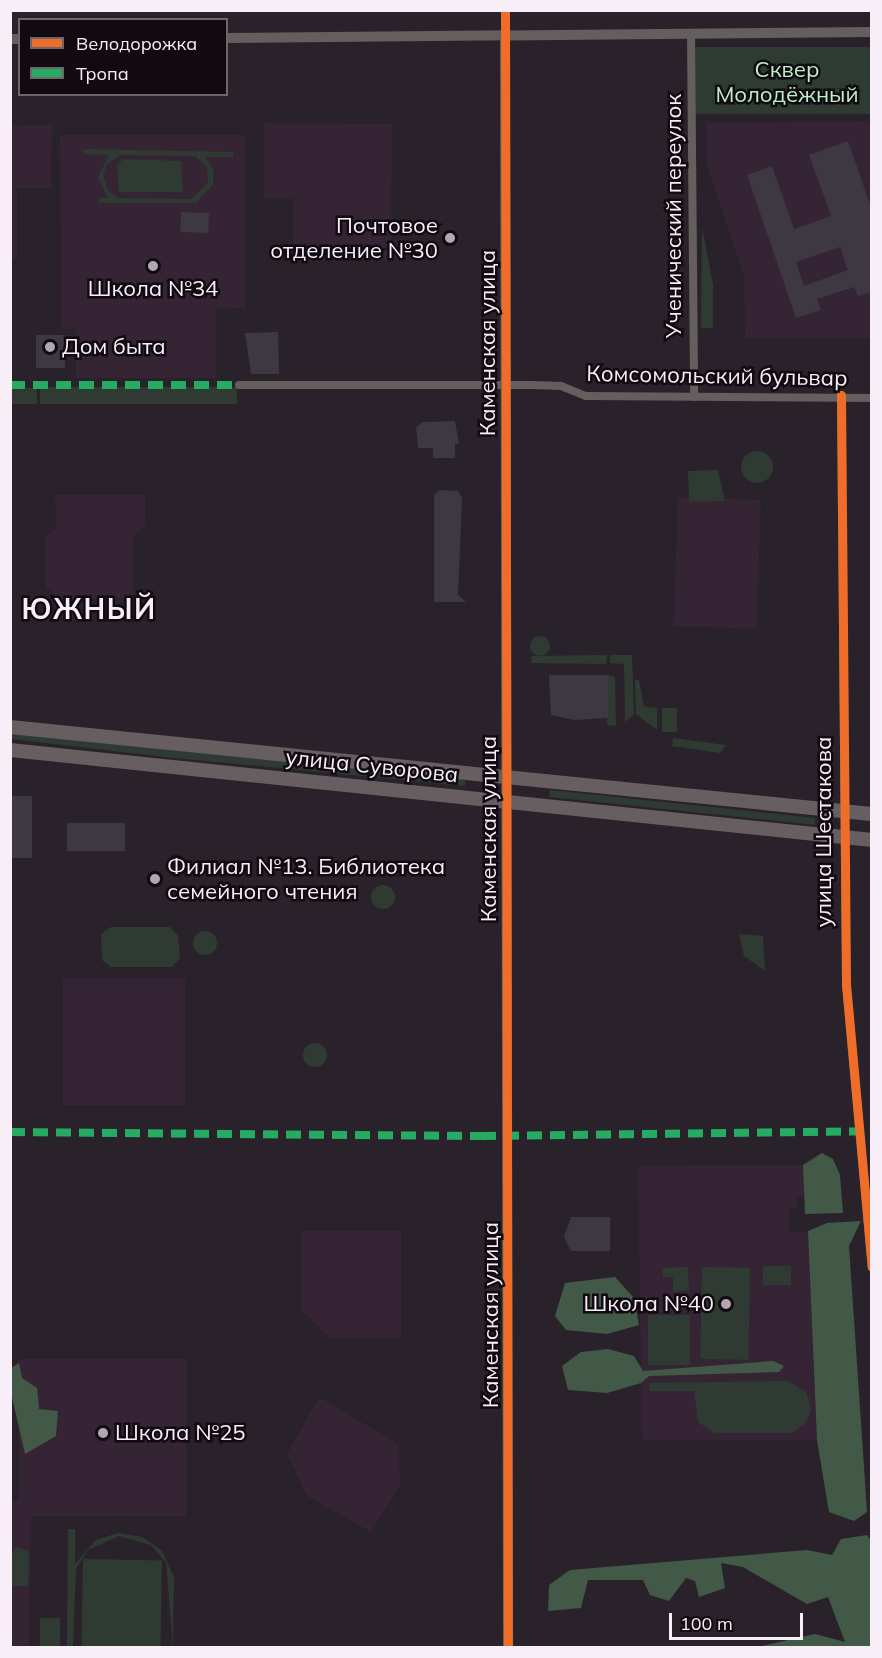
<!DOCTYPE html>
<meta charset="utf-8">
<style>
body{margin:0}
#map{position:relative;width:882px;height:1658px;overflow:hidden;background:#2a222a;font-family:Mulish,sans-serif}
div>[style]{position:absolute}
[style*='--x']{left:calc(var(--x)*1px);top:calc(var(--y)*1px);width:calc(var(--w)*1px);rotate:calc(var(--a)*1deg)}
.built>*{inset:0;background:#352434;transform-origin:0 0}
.green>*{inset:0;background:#2f3b32;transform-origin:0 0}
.round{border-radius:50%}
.forest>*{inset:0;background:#435948}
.building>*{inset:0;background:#3d3841;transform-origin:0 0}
.minor>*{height:8px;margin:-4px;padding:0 4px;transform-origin:4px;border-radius:4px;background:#645e5e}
.tertiary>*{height:10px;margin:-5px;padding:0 5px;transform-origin:5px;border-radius:5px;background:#645e5e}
.primary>*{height:14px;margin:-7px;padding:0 7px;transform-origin:7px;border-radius:7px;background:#665e60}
.quiet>*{height:8px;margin-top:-4px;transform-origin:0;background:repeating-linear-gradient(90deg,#26ab63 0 15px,transparent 0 23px)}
.cycleway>*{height:9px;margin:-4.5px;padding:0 4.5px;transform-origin:4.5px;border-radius:4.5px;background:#ee6e29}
.dots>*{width:16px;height:16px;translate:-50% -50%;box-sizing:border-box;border:3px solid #110b11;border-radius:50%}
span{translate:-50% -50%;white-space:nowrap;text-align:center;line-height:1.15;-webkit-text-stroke:5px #110b11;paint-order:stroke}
.park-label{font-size:22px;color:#bcf0c7}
.street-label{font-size:22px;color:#f8eef8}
.poi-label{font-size:22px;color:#f8eef8}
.right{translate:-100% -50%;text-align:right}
.left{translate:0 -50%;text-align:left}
.district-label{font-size:28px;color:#f8eef8;font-weight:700;letter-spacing:1.5px}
.frame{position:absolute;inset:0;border:12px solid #f8eef8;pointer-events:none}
.legend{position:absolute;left:18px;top:18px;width:210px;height:78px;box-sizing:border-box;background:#110b11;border:2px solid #6d666d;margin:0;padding:8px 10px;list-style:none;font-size:18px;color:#f8eef8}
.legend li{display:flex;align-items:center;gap:12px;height:30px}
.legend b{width:30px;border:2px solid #6d666d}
.scale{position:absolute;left:669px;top:1613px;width:134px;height:27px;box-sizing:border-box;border:3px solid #f8eef8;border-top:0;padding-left:8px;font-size:18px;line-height:21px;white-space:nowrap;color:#f8eef8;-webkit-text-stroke:4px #110b11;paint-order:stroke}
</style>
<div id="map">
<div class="built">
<div style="clip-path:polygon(871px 121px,871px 338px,745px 338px,744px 277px,706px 163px,706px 123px)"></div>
<div style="clip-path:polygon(264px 123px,392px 124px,391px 260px,293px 260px,293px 199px,264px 198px)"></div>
<div style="clip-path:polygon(52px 125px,51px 188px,17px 188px,17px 259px,11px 259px,11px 126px)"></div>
<div style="clip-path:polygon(60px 135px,245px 135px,246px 308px,216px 309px,216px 378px,76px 378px,76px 329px,61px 329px)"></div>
<div style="clip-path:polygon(55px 495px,145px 495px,145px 526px,133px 536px,134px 598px,58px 600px,46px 586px,45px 536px,56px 528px)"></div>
<div style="left:761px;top:500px;width:129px;height:83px;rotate:92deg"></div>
<div style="left:63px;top:978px;width:122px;height:127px"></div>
<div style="clip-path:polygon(803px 1165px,805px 1197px,797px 1197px,797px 1208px,789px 1208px,790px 1232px,808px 1231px,817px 1440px,642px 1440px,638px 1166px)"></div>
<div style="clip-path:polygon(302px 1231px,401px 1231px,401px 1338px,330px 1338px,302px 1311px)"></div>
<div style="clip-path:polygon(19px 1359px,187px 1359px,186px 1516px,31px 1516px,29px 1647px,11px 1647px,10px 1501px,19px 1501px)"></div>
<div style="clip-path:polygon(319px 1397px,398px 1444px,400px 1485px,371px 1532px,307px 1496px,287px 1454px)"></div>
</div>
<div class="green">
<div style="left:871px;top:47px;width:67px;height:176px;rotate:90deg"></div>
<div style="clip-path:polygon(evenodd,84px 149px,233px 152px,233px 157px,205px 157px,213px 169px,213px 184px,196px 203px,99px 203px,99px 198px,108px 198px,98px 177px,109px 155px,84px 154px,84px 149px,121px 155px,195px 156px,207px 167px,208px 183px,191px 199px,119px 198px,108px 191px,103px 175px,107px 164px,121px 155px)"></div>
<div style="clip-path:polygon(123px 159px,181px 161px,183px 192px,119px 192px,117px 166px)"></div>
<div style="clip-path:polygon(702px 227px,713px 285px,713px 328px,701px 328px)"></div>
<div style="left:237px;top:387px;width:17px;height:197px;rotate:90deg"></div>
<div style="left:10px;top:388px;width:27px;height:16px"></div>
<div class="round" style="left:741px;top:451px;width:32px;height:32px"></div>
<div style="clip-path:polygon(718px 470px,725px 501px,689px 502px,688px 471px)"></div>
<div class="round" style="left:530px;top:636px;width:20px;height:20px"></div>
<div style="clip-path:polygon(607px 655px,606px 664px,531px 663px,532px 656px)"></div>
<div style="clip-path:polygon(610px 655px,632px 655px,634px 714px,625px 722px,624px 664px,610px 663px)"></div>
<div style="clip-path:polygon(608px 675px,615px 677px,616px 726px,607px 725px)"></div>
<div style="clip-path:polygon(635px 680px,639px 680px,644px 707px,657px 708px,657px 730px,636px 714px)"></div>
<div style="left:662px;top:708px;width:15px;height:24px"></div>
<div style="clip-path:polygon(10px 732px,465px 780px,465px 786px,165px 757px,11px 739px)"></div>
<div style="clip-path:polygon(673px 738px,726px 745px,720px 753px,672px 746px)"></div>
<div style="left:550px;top:790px;width:267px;height:7px;rotate:6deg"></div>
<div class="round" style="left:371px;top:885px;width:24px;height:24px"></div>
<div style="clip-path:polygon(111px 927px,170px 927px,178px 936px,180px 958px,172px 967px,111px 967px,102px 960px,101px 934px)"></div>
<div class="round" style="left:193px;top:931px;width:24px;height:24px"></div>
<div style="clip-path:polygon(739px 934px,763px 936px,765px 971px,744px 956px)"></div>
<div class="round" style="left:303px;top:1043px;width:24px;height:24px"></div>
<div style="left:791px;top:1266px;width:19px;height:28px;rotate:90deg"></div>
<div style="clip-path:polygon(688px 1267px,689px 1291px,673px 1292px,673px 1277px,663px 1277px,663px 1268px)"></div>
<div style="left:702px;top:1267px;width:48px;height:92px;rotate:1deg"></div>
<div style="left:648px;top:1315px;width:42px;height:50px"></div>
<div style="clip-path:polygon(788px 1381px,806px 1392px,811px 1409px,806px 1423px,791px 1433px,715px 1433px,698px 1422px,694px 1391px,650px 1391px,649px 1383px)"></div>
<div style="clip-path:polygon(68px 1529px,75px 1529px,75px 1564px,96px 1540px,118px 1533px,142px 1537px,162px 1551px,174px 1577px,173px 1647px,166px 1562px,151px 1545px,119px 1536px,88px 1550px,76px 1569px,73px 1647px,67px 1647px)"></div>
<div style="clip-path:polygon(16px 1547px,29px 1551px,28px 1586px,11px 1586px,11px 1556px)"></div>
<div style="left:83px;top:1559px;width:79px;height:88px;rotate:1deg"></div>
<div style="left:60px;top:1618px;width:29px;height:20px;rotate:90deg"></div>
</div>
<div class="forest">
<div style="clip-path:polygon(822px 1153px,833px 1159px,840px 1175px,843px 1213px,805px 1214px,803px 1165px)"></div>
<div style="clip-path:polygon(861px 1221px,849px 1246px,867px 1512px,854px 1521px,829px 1512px,817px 1440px,808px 1231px,827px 1223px)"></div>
<div style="clip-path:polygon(615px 1277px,634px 1298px,639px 1325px,607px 1334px,566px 1330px,555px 1316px,565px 1283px)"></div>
<div style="clip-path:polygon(608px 1349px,634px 1356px,643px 1371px,773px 1361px,784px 1366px,779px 1372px,649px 1376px,641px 1383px,607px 1393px,568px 1390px,562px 1366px,581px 1352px)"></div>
<div style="clip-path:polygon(19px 1363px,22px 1378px,37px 1388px,39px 1409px,58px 1411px,56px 1436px,25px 1454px,11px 1393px,11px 1368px)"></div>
<div style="clip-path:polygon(867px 1535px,872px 1542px,871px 1647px,757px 1647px,815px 1634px,845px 1642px,828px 1597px,807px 1604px,743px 1567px,721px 1563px,725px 1588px,699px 1597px,695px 1581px,686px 1578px,669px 1601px,650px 1595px,643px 1580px,588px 1580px,581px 1608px,548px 1611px,549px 1585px,570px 1570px,807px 1550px,832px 1555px,841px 1539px)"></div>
</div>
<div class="building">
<div style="clip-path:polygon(evenodd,848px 141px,872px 210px,872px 292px,858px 296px,854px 287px,817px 299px,821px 310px,796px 318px,747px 175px,772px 166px,794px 229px,831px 216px,809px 155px,848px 141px,840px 247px,848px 270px,804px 286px,796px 262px,840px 247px)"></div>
<div style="left:181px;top:212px;width:28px;height:20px;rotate:2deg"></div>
<div style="clip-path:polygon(278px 332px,279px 374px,251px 374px,245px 333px)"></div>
<div style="left:65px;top:335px;width:33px;height:29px;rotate:90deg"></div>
<div style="clip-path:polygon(455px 421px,459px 444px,455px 444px,455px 458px,433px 458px,433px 448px,418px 448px,416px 427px,423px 422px)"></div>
<div style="clip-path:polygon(440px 490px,458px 491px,462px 498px,458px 595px,466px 602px,434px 602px,434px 495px)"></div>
<div style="clip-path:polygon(549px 675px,608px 675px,608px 718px,575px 720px,551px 715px)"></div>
<div style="left:10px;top:796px;width:22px;height:62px"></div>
<div style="left:67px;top:823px;width:58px;height:28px"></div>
<div style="clip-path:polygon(571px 1217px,610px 1217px,610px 1251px,571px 1251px,564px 1237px)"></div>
</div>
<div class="minor">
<div style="--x:691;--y:34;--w:363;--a:89.5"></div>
<div style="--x:505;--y:36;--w:26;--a:-90"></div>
<div style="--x:239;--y:385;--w:293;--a:0"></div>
<div style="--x:532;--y:385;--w:29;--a:2"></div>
<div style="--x:561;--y:386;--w:27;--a:22"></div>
<div style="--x:586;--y:396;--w:286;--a:0.4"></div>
<div style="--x:841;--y:395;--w:589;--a:89.51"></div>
<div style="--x:846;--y:984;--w:284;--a:84.8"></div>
</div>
<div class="tertiary">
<div style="--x:505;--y:36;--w:1612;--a:89.89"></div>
<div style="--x:226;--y:38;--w:646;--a:-0.53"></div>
<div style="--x:10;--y:39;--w:10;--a:0"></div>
</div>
<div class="primary">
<div style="--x:10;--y:727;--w:866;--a:5.76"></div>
<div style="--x:10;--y:750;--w:867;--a:5.96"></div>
</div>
<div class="quiet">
<div style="--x:10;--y:385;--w:229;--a:0"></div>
<div style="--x:10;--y:1132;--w:471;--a:0.5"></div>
<div style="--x:481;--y:1136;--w:391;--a:-0.7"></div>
</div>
<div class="cycleway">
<div style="--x:505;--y:10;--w:1638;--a:89.9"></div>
<div style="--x:841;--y:395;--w:589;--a:89.51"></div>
<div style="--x:846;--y:984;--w:284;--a:84.8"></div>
</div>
<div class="dots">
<div style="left:450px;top:238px;background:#b0a7b0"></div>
<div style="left:153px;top:266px;background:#b0a7b0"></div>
<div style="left:50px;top:347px;background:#b0a7b0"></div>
<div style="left:155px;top:879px;background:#b0a7b0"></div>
<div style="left:726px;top:1304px;background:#b0a7b0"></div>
<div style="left:103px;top:1433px;background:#b0a7b0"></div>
</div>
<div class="park-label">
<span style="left:787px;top:82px">Сквер<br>Молодёжный</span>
</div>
<div class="street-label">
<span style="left:674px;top:216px;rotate:-90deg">Ученический переулок</span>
<span style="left:488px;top:343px;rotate:-90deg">Каменская улица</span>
<span style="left:717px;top:376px;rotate:1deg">Комсомольский бульвар</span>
<span style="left:372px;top:766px;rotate:6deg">улица Суворова</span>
<span style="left:489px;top:829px;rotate:-90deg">Каменская улица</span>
<span style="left:824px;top:832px;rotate:-90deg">улица Шестакова</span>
<span style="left:491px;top:1315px;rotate:-90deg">Каменская улица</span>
</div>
<div class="poi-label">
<span class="right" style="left:438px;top:238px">Почтовое<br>отделение №30</span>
<span style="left:153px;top:289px">Школа №34</span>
<span class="left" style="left:62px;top:347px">Дом быта</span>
<span class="left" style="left:167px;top:879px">Филиал №13. Библиотека<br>семейного чтения</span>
<span class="right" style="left:714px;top:1304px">Школа №40</span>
<span class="left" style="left:115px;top:1433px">Школа №25</span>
</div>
<div class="district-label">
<span style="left:89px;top:609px">ЮЖНЫЙ</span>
</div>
<div class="frame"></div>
<ul class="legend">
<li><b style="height:8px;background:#ee6e29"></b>Велодорожка</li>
<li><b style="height:8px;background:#26ab63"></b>Тропа</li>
</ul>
<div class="scale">100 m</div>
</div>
